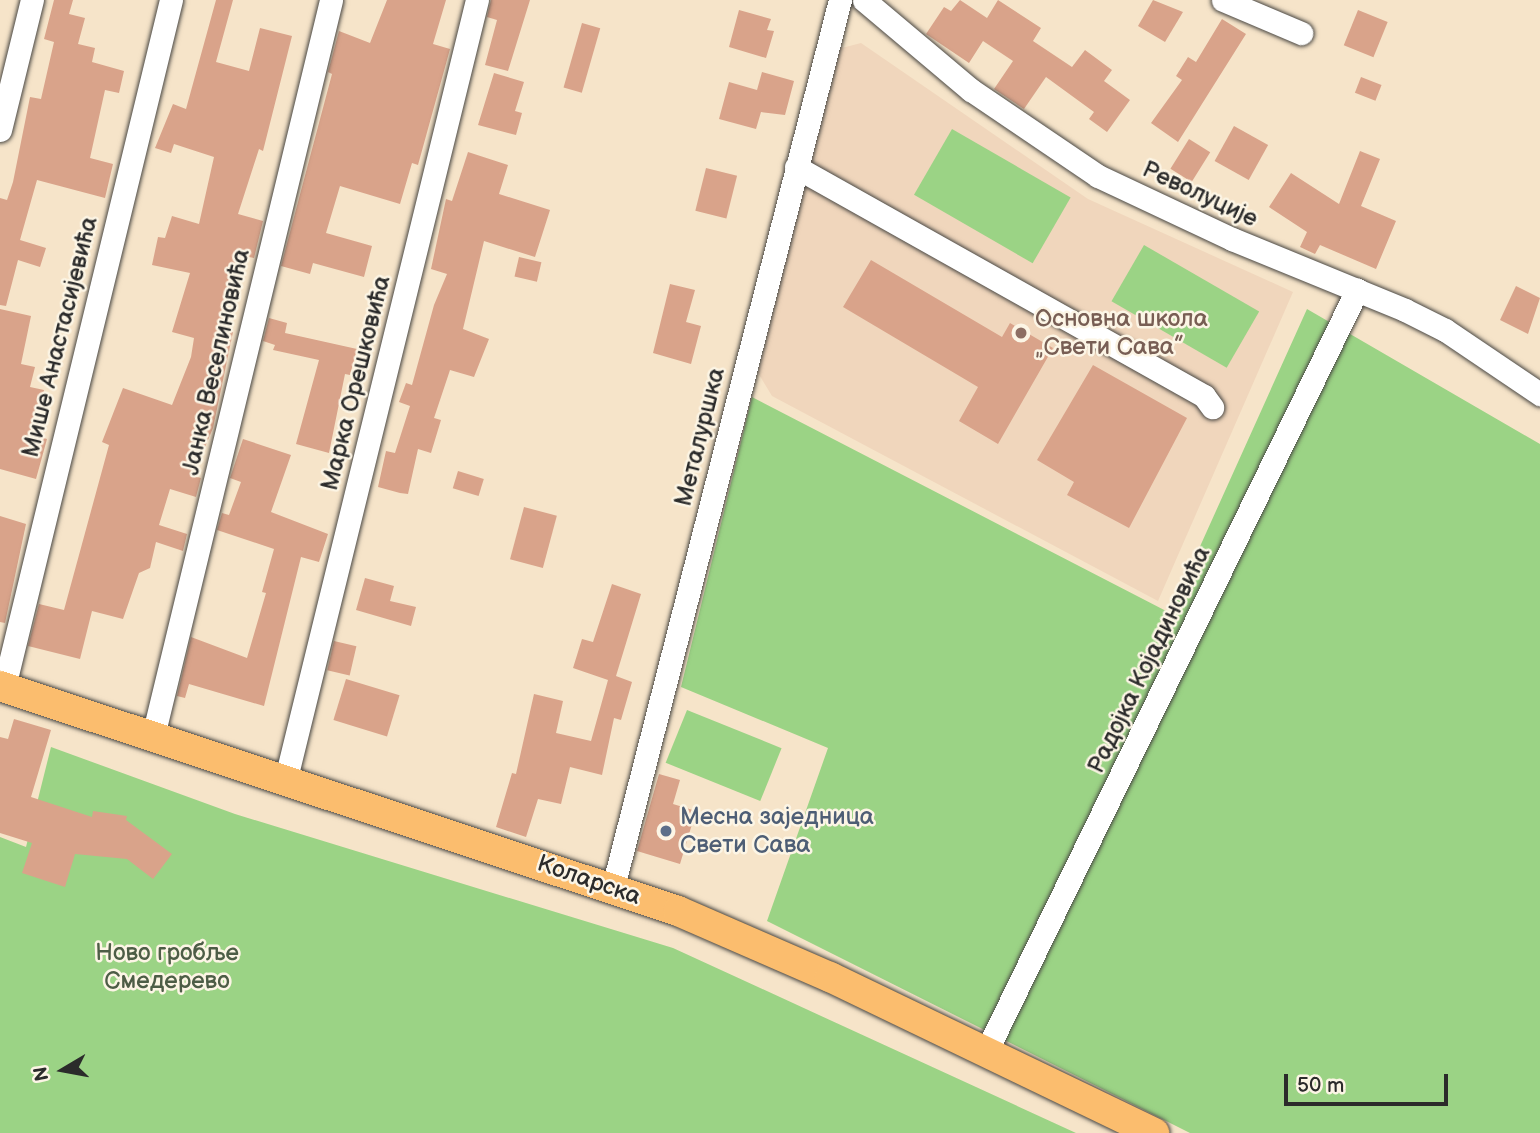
<!DOCTYPE html>
<meta charset="utf-8">
<style>
body{margin:0}
#map{position:relative;width:1540px;height:1133px;overflow:hidden;background:#f6e4c9;font-family:"Balsamiq Sans",sans-serif}
div>[style]{position:absolute}
[style*='--x']{left:calc(var(--x)*1px);top:calc(var(--y)*1px);width:calc(var(--w)*1px);rotate:calc(var(--a)*1deg)}
.built>*{inset:0;background:#f0d6bc}
.green>*{inset:0;background:#9bd385;transform-origin:0 0}
.building>*{inset:0;background:#d9a38a;transform-origin:0 0}
.roads{filter:drop-shadow(0 0 2px #494743) drop-shadow(0 0 2px #494743)}
.minor>*{height:23px;margin:-11.5px;padding:0 11.5px;transform-origin:11.5px;border-radius:11.5px;background:#fff}
.major>*{height:30px;margin:-15px;padding:0 15px;transform-origin:15px;border-radius:15px;background:#fbbd6e}
.dots>*{width:19px;height:19px;translate:-50% -50%;box-sizing:border-box;border:4px solid #fcf5e5;border-radius:50%}
span{translate:-50% -50%;white-space:nowrap;text-align:center;line-height:1.15;-webkit-text-stroke:5px #fcf5e5;paint-order:stroke}
.street-label{font-size:24px;color:#2b2b2b}
.education-label{font-size:24px;color:#785e54}
.left{translate:0 -50%;text-align:left}
.service-label{font-size:24px;color:#4e5e75}
.park-label{font-size:24px;color:#4d5d46}
.north{position:absolute;left:28px;top:1035px;width:70px;height:70px;-webkit-text-stroke:5px #fcf5e5;paint-order:stroke;rotate:260deg;font-size:19px;font-weight:700;line-height:28px;text-align:center;color:#2b2b2b}
.north::after{content:'';display:block;margin:auto;width:24px;height:32px;background:#2b2b2b;clip-path:polygon(50% 0,100% 100%,50% 72%,0 100%)}
.scale{position:absolute;left:1284px;top:1074px;width:164px;height:32px;box-sizing:border-box;border:4px solid #2b2b2b;border-top:0;padding-left:9px;font-size:21px;line-height:24px;white-space:nowrap;color:#2b2b2b;-webkit-text-stroke:5px #fcf5e5;paint-order:stroke}
</style>
<div id="map">
<div class="built">
<div style="clip-path:polygon(861px 43px,1088px 199px,1293px 292px,1158px 601px,772px 396px,758px 373px,838px 49px)"></div>
</div>
<div class="green">
<div style="left:952px;top:129px;width:137px;height:76px;rotate:30deg"></div>
<div style="left:1144px;top:245px;width:133px;height:65px;rotate:30deg"></div>
<div style="clip-path:polygon(1307px 309px,1540px 444px,1540px 1133px,1190px 1133px,767px 921px,828px 748px,681px 687px,752px 397px,1170px 613px)"></div>
<div style="left:687px;top:710px;width:102px;height:57px;rotate:22deg"></div>
<div style="clip-path:polygon(51px 747px,235px 814px,673px 948px,1076px 1133px,0 1133px,0 837px,26px 847px)"></div>
</div>
<div class="building">
<div style="clip-path:polygon(54px 0,73px 0,69px 14px,85px 18px,78px 44px,95px 48px,92px 62px,124px 71px,119px 93px,105px 90px,90px 158px,113px 164px,105px 198px,37px 180px,20px 240px,46px 248px,40px 267px,18px 260px,6px 306px,0 305px,0 198px,7px 200px,13px 182px,30px 97px,41px 99px,54px 42px,44px 39px)"></div>
<div style="clip-path:polygon(216px 0,233px 0,216px 62px,249px 71px,260px 28px,292px 36px,263px 151px,259px 149px,238px 214px,263px 221px,254px 258px,249px 257px,238px 291px,233px 289px,221px 329px,233px 332px,213px 428px,193px 476px,201px 478px,196px 497px,170px 489px,159px 525px,187px 534px,183px 551px,156px 542px,150px 568px,139px 573px,123px 619px,92px 611px,80px 659px,28px 646px,39px 604px,64px 610px,109px 445px,102px 442px,123px 388px,172px 405px,191px 357px,194px 338px,172px 332px,190px 273px,152px 265px,158px 237px,165px 238px,172px 216px,199px 224px,214px 157px,174px 144px,171px 153px,155px 148px,173px 104px,186px 109px)"></div>
<div style="clip-path:polygon(387px 0,446px 0,433px 44px,450px 49px,418px 165px,412px 163px,400px 204px,340px 186px,326px 233px,372px 246px,364px 277px,313px 263px,310px 274px,281px 266px,332px 74px,328px 72px,339px 31px,370px 43px)"></div>
<div style="clip-path:polygon(491px 0,530px 0,508px 71px,485px 65px,497px 20px,487px 17px)"></div>
<div style="clip-path:polygon(960px 0,987px 18px,998px 0,1041px 28px,1033px 41px,1072px 67px,1085px 50px,1112px 70px,1104px 81px,1130px 100px,1107px 132px,1089px 119px,1094px 112px,1046px 77px,1024px 109px,994px 89px,1013px 61px,983px 41px,969px 63px,926px 34px,944px 7px,951px 11px)"></div>
<div style="clip-path:polygon(1153px 0,1183px 12px,1165px 42px,1138px 26px)"></div>
<div style="clip-path:polygon(739px 10px,771px 19px,767px 30px,774px 31px,766px 58px,729px 47px)"></div>
<div style="left:1358px;top:10px;width:32px;height:38px;rotate:22deg"></div>
<div style="clip-path:polygon(1222px 19px,1246px 34px,1178px 142px,1151px 123px,1182px 80px,1176px 76px,1188px 57px,1196px 62px)"></div>
<div style="left:582px;top:23px;width:19px;height:67px;rotate:16deg"></div>
<div style="clip-path:polygon(762px 72px,794px 81px,785px 115px,761px 112px,756px 129px,719px 119px,729px 82px,757px 90px)"></div>
<div style="clip-path:polygon(494px 73px,524px 82px,515px 111px,522px 113px,516px 135px,478px 125px)"></div>
<div style="left:1361px;top:77px;width:22px;height:17px;rotate:21deg"></div>
<div style="left:1234px;top:126px;width:39px;height:40px;rotate:29deg"></div>
<div style="left:1189px;top:139px;width:25px;height:35px;rotate:32deg"></div>
<div style="clip-path:polygon(1360px 151px,1380px 159px,1361px 206px,1396px 221px,1376px 269px,1320px 245px,1315px 254px,1300px 247px,1307px 232px,1269px 207px,1291px 173px,1339px 204px)"></div>
<div style="clip-path:polygon(468px 152px,508px 165px,499px 194px,550px 210px,535px 257px,484px 241px,463px 329px,489px 339px,474px 377px,450px 370px,434px 418px,441px 420px,431px 453px,418px 449px,408px 494px,400px 493px,378px 487px,386px 451px,395px 453px,410px 406px,399px 402px,406px 383px,412px 385px,434px 305px,447px 274px,431px 269px,446px 199px,452px 201px)"></div>
<div style="left:706px;top:168px;width:32px;height:44px;rotate:14deg"></div>
<div style="left:519px;top:257px;width:23px;height:20px;rotate:13deg"></div>
<div style="clip-path:polygon(871px 260px,1002px 337px,1010px 323px,1053px 348px,998px 444px,959px 421px,978px 387px,843px 307px)"></div>
<div style="clip-path:polygon(670px 284px,695px 290px,686px 322px,701px 326px,691px 364px,653px 353px)"></div>
<div style="clip-path:polygon(1516px 286px,1540px 298px,1528px 334px,1500px 320px)"></div>
<div style="clip-path:polygon(0 309px,31px 316px,21px 364px,35px 367px,30px 387px,44px 390px,34px 435px,47px 439px,36px 479px,0 469px)"></div>
<div style="clip-path:polygon(269px 318px,287px 323px,285px 333px,357px 349px,350px 375px,345px 374px,329px 453px,296px 444px,319px 360px,273px 350px,275px 345px,263px 341px)"></div>
<div style="clip-path:polygon(1093px 365px,1187px 418px,1129px 528px,1067px 495px,1074px 482px,1037px 460px)"></div>
<div style="clip-path:polygon(243px 439px,291px 455px,271px 512px,328px 534px,319px 562px,301px 557px,264px 706px,189px 684px,185px 698px,177px 696px,191px 637px,247px 658px,266px 593px,262px 592px,274px 549px,217px 530px,222px 513px,229px 515px,241px 482px,230px 478px)"></div>
<div style="left:458px;top:471px;width:27px;height:18px;rotate:17deg"></div>
<div style="left:524px;top:507px;width:34px;height:54px;rotate:15deg"></div>
<div style="clip-path:polygon(0 516px,26px 524px,5px 623px,0 622px)"></div>
<div style="clip-path:polygon(365px 578px,394px 586px,390px 601px,416px 607px,411px 626px,356px 610px)"></div>
<div style="clip-path:polygon(612px 584px,641px 594px,616px 676px,632px 682px,621px 720px,614px 718px,602px 775px,570px 767px,561px 804px,538px 799px,526px 837px,496px 827px,512px 773px,516px 774px,534px 694px,563px 701px,556px 733px,591px 741px,608px 680px,573px 668px,582px 639px,593px 642px)"></div>
<div style="left:334px;top:641px;width:23px;height:30px;rotate:13deg"></div>
<div style="left:346px;top:679px;width:56px;height:43px;rotate:17deg"></div>
<div style="clip-path:polygon(14px 719px,51px 730px,31px 797px,92px 817px,93px 811px,127px 816px,126px 820px,172px 854px,153px 879px,127px 859px,75px 854px,65px 887px,22px 873px,32px 843px,0 833px,0 737px,8px 739px)"></div>
<div style="clip-path:polygon(659px 774px,680px 780px,673px 804px,696px 811px,680px 864px,637px 851px)"></div>
</div>
<div class="roads">
<div class="minor">
<div style="--x:864;--y:0;--w:140;--a:40.1"></div>
<div style="--x:971;--y:90;--w:153;--a:34.1"></div>
<div style="--x:1098;--y:176;--w:148;--a:25.2"></div>
<div style="--x:1232;--y:239;--w:187;--a:22.3"></div>
<div style="--x:1405;--y:310;--w:45;--a:26.6"></div>
<div style="--x:1445;--y:330;--w:115;--a:34"></div>
<div style="--x:1223;--y:0;--w:85;--a:22.9"></div>
<div style="--x:0;--y:130;--w:134;--a:-76.2"></div>
<div style="--x:796;--y:167;--w:468;--a:29.3"></div>
<div style="--x:1204;--y:396;--w:14;--a:54"></div>
<div style="--x:4;--y:687;--w:707;--a:-76.34"></div>
<div style="--x:153;--y:736;--w:757;--a:-76.4"></div>
<div style="--x:286;--y:778;--w:801;--a:-76.21"></div>
<div style="--x:613;--y:887;--w:916;--a:-75.65"></div>
<div style="--x:986;--y:1052;--w:848;--a:-64.04"></div>
</div>
<div class="major">
<div style="--x:0;--y:686;--w:714;--a:18.36"></div>
<div style="--x:678;--y:911;--w:166;--a:23.5"></div>
<div style="--x:830;--y:977;--w:360;--a:25.7"></div>
</div>
</div>
<div class="dots">
<div style="left:1021px;top:333px;background:#8d6e63"></div>
<div style="left:666px;top:831px;background:#5c6f8a"></div>
</div>
<div class="street-label">
<span style="left:1200px;top:194px;rotate:25deg">Револуције</span>
<span style="left:60px;top:337px;rotate:-76deg">Мише Анастасијевића</span>
<span style="left:216px;top:362px;rotate:-77deg">Јанка Веселиновића</span>
<span style="left:356px;top:383px;rotate:-76deg">Марка Орешковића</span>
<span style="left:700px;top:437px;rotate:-76deg">Металуршка</span>
<span style="left:1149px;top:660px;rotate:-64deg">Радојка Којадиновића</span>
<span style="left:589px;top:880px;rotate:19deg">Коларска</span>
</div>
<div class="education-label">
<span class="left" style="left:1035px;top:333px">Основна школа<br>„Свети Сава”</span>
</div>
<div class="service-label">
<span class="left" style="left:680px;top:831px">Месна заједница<br>Свети Сава</span>
</div>
<div class="park-label">
<span style="left:167px;top:967px">Ново гробље<br>Смедерево</span>
</div>
<div class="north">N</div>
<div class="scale">50 m</div>
</div>
